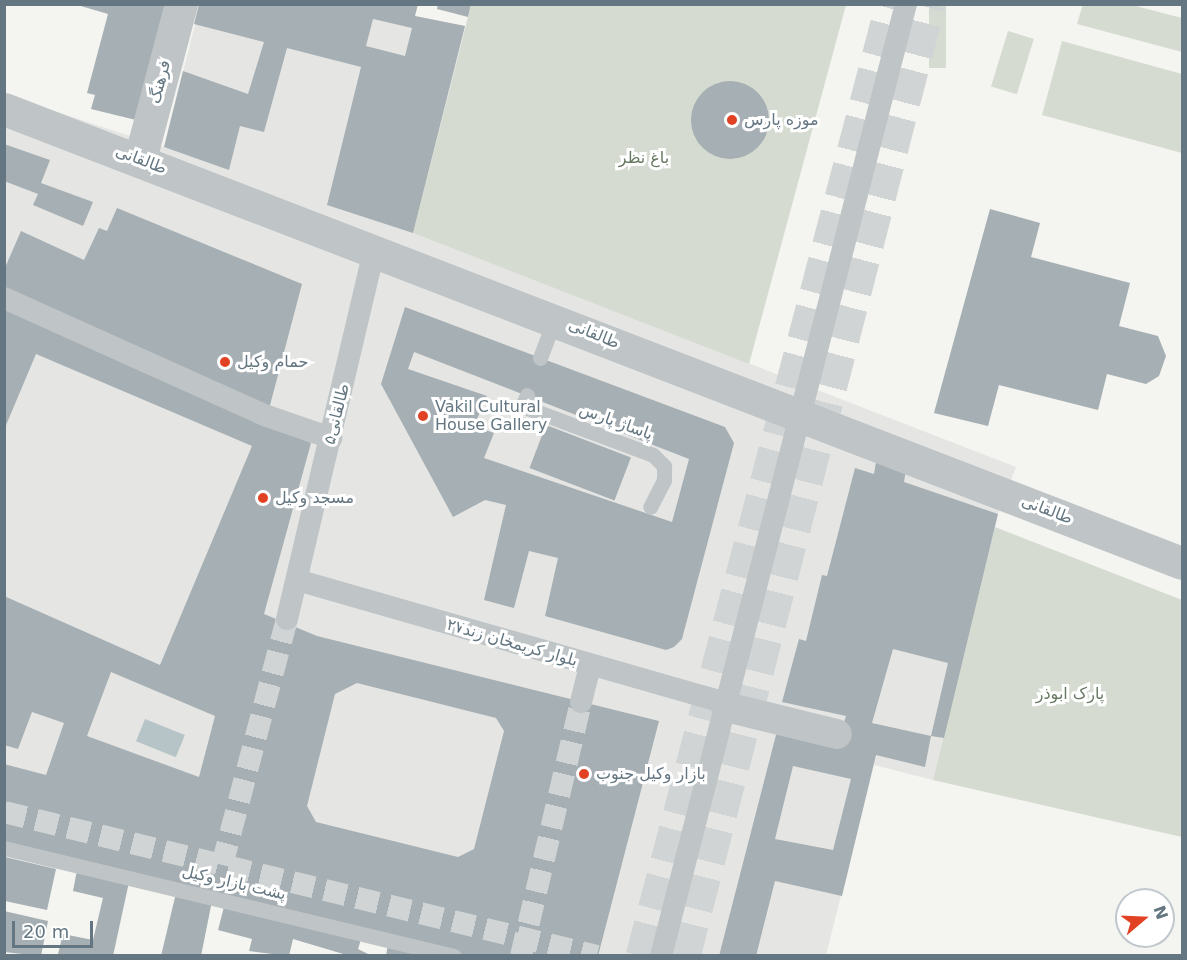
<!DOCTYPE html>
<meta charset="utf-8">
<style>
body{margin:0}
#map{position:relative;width:1187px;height:960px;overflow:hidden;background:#f4f4f0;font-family:"DejaVu Sans","Noto Naskh Arabic",sans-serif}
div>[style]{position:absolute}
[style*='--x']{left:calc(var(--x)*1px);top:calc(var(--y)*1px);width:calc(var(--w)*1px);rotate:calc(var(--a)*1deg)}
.built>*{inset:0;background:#e5e6e4}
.green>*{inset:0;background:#d6dbd1;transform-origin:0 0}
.water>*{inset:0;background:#b7c4c7;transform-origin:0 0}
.building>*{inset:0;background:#a6afb3;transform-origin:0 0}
.round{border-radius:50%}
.pedestrian-tunnel>*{height:22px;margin-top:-11px;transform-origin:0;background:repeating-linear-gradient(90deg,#d0d4d4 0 22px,transparent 0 33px)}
.primary-tunnel>*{height:33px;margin-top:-16.5px;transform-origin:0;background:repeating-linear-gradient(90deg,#d0d4d4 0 33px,transparent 0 49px)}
.service>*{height:15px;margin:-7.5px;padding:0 7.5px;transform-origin:7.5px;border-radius:7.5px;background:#bfc4c6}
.pedestrian>*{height:22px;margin:-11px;padding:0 11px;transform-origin:11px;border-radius:11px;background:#bfc4c6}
.minor>*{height:30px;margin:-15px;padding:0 15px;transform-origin:15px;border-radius:15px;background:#bfc4c6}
.tertiary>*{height:33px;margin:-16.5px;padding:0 16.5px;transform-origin:16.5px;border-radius:16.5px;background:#bfc4c6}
.dots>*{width:16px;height:16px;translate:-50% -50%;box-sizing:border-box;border:3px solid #fff;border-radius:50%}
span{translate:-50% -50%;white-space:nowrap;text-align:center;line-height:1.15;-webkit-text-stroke:6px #fff;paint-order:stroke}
.street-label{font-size:16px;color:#637681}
.poi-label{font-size:16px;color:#637681}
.left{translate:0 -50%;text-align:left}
.park-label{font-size:16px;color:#687962}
.frame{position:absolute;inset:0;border:6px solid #637681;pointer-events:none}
.north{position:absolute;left:1115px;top:888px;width:60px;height:60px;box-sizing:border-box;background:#fff;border:2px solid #c1c8cd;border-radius:50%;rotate:71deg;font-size:16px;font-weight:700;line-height:24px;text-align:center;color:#637681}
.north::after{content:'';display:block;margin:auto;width:21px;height:27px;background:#e14224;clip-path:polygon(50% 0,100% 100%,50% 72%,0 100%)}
.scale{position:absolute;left:12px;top:921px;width:81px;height:27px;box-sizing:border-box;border:3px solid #637681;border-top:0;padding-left:8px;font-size:18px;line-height:21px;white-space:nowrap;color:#637681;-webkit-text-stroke:4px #fff;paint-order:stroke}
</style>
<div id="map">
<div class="built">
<div style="clip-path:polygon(200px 5px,309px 5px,412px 27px,415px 16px,465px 26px,413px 233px,1016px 467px,998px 514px,933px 780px,874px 765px,826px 955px,468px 955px,5px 844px,5px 95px,164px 147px)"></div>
</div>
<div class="green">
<div style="clip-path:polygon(1083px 4px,1132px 5px,1182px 18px,1182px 52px,1077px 24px)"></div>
<div style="clip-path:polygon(471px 5px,846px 5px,749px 364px,413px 233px)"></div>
<div style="left:929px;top:5px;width:17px;height:63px"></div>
<div style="left:1008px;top:31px;width:27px;height:58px;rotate:17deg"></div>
<div style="clip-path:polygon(1062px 41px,1182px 74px,1182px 153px,1042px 115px)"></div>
<div style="clip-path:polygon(995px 527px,1182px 600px,1182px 837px,933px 780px)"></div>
</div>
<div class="water">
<div style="left:145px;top:719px;width:43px;height:24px;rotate:22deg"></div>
</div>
<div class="building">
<div style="clip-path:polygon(74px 4px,166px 4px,136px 120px,91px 109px,95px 95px,87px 93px,108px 14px)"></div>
<div style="clip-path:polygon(evenodd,199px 4px,418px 4px,415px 16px,465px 26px,413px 233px,327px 205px,361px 67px,287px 48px,264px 132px,240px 126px,229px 170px,164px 147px,183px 71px,248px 94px,264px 42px,194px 24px,199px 4px,373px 19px,412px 28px,405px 56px,366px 46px,373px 19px)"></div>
<div style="clip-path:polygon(438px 4px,471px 4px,468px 17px,437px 9px)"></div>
<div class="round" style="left:691px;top:81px;width:78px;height:78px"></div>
<div style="clip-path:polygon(4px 144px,50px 160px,41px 183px,93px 202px,83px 226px,33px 205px,38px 194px,4px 181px)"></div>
<div style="clip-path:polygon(117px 208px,302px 284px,269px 409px,4px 287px,4px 270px,21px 231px,84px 260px,99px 228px,107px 231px)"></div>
<div style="clip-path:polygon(990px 209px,1040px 223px,1031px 257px,1130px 283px,1119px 326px,1158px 336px,1166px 356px,1159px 376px,1146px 384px,1107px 374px,1098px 410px,999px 385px,988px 426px,934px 413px)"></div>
<div style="clip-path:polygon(evenodd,405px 307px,725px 427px,734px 443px,682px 639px,674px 647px,666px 650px,545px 616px,558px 558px,529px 551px,514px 608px,484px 600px,506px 505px,485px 500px,453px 517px,381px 384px,405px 307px,414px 352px,689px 459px,672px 522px,484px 458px,494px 433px,474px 426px,487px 396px,408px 369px,414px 352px)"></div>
<div style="clip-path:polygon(evenodd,4px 308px,311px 443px,264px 614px,317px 636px,659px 721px,598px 956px,468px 956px,4px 844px,4px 764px,46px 775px,64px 723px,32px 712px,18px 749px,4px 745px,4px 596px,160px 665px,252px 446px,36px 354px,4px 430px,4px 308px,111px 672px,215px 716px,199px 777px,87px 736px,111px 672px,4px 308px,357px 683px,496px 718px,504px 731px,474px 849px,458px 857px,316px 822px,307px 806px,335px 694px,357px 683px)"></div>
<div style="left:546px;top:425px;width:91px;height:46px;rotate:21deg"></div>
<div style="clip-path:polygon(evenodd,876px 462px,906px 469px,904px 482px,998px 514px,944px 738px,931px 736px,948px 663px,893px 649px,872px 723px,931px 736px,925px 767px,876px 755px,842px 896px,775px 881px,756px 956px,719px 956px,777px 731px,837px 745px,846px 716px,782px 702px,799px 639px,806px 641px,822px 575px,827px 576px,855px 468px,874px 474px,876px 462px,793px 766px,851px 779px,833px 850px,775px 839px,793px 766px)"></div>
<div style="clip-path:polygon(5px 857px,56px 869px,47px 910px,5px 901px)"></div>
<div style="clip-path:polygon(77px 870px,129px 882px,113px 956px,58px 954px,63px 934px,93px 940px,103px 898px,73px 891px)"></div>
<div style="clip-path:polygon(176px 893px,212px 901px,201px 956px,161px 956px)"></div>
<div style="clip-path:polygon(225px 903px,362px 936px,358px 949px,372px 956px,350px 956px,293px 939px,289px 956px,249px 951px,252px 939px,218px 930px)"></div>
<div style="clip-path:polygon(4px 911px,48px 921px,41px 956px,4px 952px)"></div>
<div style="clip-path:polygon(388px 944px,432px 956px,386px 956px)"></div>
</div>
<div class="pedestrian-tunnel">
<div style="--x:4;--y:812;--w:610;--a:13.65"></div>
<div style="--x:222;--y:865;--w:254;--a:-75.2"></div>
<div style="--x:521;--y:956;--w:261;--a:-76.7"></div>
</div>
<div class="primary-tunnel">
<div style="--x:642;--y:956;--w:984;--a:-75.29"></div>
<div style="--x:684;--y:956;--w:983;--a:-75.57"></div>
</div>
<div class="service">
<div style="--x:540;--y:358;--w:43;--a:-69.4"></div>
<div style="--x:527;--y:395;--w:12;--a:114"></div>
<div style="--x:522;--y:406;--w:140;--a:20.5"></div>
<div style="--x:653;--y:455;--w:16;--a:45"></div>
<div style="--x:664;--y:466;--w:14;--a:90"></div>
<div style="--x:664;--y:480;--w:30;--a:117"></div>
<div style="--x:4;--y:848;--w:463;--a:13.5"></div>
</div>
<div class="pedestrian">
<div style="--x:4;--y:298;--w:288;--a:24.2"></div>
<div style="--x:267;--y:416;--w:68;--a:19"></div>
<div style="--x:297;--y:580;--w:447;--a:16"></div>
<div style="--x:287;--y:619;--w:382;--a:-76.7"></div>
<div style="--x:581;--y:702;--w:37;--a:-76"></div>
<div style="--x:661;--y:956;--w:983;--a:-75.57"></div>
</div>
<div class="minor">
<div style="--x:726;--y:707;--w:114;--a:13.7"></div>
</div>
<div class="tertiary">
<div style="--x:4;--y:109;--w:1262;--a:21.08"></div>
<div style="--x:140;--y:159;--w:160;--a:-75.2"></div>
</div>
<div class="dots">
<div style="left:732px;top:120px;background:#e14224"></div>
<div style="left:225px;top:362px;background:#e14224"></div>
<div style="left:423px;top:416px;background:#e14224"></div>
<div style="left:263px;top:498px;background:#e14224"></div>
<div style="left:584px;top:774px;background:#e14224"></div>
</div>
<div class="street-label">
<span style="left:160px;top:82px;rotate:-75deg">فرهنگ</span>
<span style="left:141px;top:160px;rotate:21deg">طالقانی</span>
<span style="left:594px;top:334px;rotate:22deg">طالقانی</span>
<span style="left:337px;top:414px;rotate:-76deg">طالقانی۵</span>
<span style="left:616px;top:422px;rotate:20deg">پاساژ پارس</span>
<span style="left:1047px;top:510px;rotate:21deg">طالقانی</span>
<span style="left:512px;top:643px;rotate:16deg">بلوار کریمخان زند۲۷</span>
<span style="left:234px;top:883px;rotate:13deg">پشت بازار وکیل</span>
</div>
<div class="poi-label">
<span class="left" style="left:744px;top:120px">موزه پارس</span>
<span class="left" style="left:237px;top:362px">حمام وکیل</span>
<span class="left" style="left:435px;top:416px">Vakil Cultural<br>House Gallery</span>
<span class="left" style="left:275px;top:498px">مسجد وکیل</span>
<span class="left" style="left:596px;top:774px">بازار وکیل جنوب</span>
</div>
<div class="park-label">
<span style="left:644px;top:158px">باغ نظر</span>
<span style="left:1070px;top:694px">پارک ابوذر</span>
</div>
<div class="frame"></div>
<div class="north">N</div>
<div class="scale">20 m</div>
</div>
